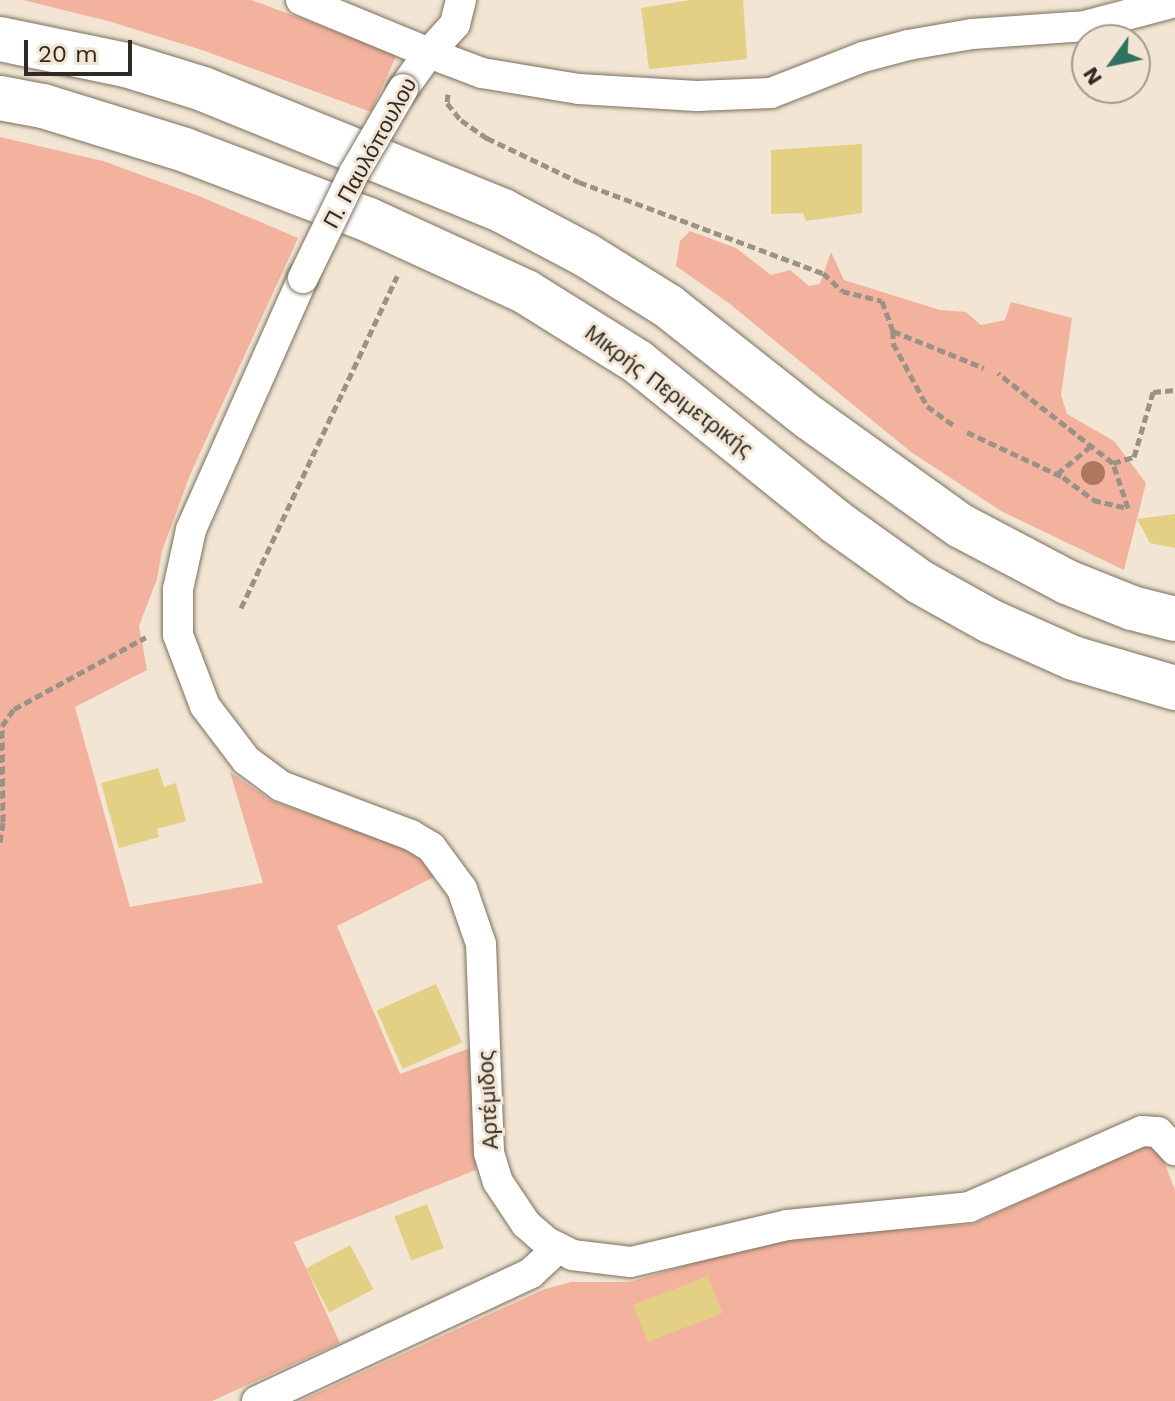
<!DOCTYPE html>
<meta charset="utf-8">
<style>
body{margin:0}
#map{position:relative;width:1175px;height:1401px;overflow:hidden;background:#f2e5d3;font-family:"Work Sans",sans-serif}
div>[style]{position:absolute}
[style*='--x']{left:calc(var(--x)*1px);top:calc(var(--y)*1px);width:calc(var(--w)*1px);rotate:calc(var(--a)*1deg)}
.green>*{inset:0;background:#f2b29e}
.building>*{inset:0;background:#e3d084;transform-origin:0 0}
.path>*{height:5px;margin-top:-2.5px;transform-origin:0;background:repeating-linear-gradient(90deg,#9b9285 0 8px,transparent 0 12px)}
.roads{filter:drop-shadow(0 0 2px #7b705f) drop-shadow(0 0 2px #7b705f)}
.minor>*{height:30px;margin:-15px;padding:0 15px;transform-origin:15px;border-radius:15px;background:#fff}
.primary>*{height:44px;margin:-22px;padding:0 22px;transform-origin:22px;border-radius:22px;background:#fff}
.bridges{filter:drop-shadow(0 0 2px #7b705f) drop-shadow(0 0 2px #7b705f)}
.minor-bridge>*{height:30px;margin:-15px;padding:0 15px;transform-origin:15px;border-radius:15px;background:#fff}
.trees>*{width:24px;height:24px;margin:-12px;border-radius:50%;background:#ae785f}
span{translate:-50% -50%;white-space:nowrap;text-align:center;line-height:1.15;-webkit-text-stroke:6px #f2e5d3;paint-order:stroke}
.street-label{font-size:22px;color:#2f2a23}
.north{position:absolute;left:1071px;top:24px;width:80px;height:80px;box-sizing:border-box;background:#f2e5d3;border:2px solid #a49a8d;border-radius:50%;rotate:237deg;font-size:22px;font-weight:700;line-height:32px;text-align:center;color:#2f2a23}
.north::after{content:'';display:block;margin:auto;width:28px;height:36px;background:#31715f;clip-path:polygon(50% 0,100% 100%,50% 72%,0 100%)}
.scale{position:absolute;left:24px;top:40px;width:108px;height:36px;box-sizing:border-box;border:4px solid #2f2a23;border-top:0;padding-left:10px;font-size:24px;line-height:28px;white-space:nowrap;color:#2f2a23;-webkit-text-stroke:6px #f2e5d3;paint-order:stroke}
</style>
<div id="map">
<div class="green">
<div style="clip-path:polygon(23px 0,251px 0,397px 54px,371px 112px,202px 50px,108px 21px)"></div>
<div style="clip-path:polygon(0 137px,103px 161px,199px 196px,298px 238px,190px 475px,162px 551px,157px 579px,139px 626px,147px 670px,75px 707px,130px 907px,263px 883px,230px 772px,272px 801px,392px 843px,428px 863px,438px 875px,337px 926px,400px 1074px,473px 1047px,476px 1170px,294px 1242px,340px 1343px,212px 1401px,0 1401px)"></div>
<div style="clip-path:polygon(690px 231px,736px 248px,771px 275px,790px 270px,809px 286px,820px 284px,831px 252px,844px 280px,940px 310px,966px 312px,981px 325px,1005px 320px,1011px 302px,1072px 318px,1061px 395px,1067px 414px,1114px 441px,1146px 483px,1124px 570px,1001px 511px,911px 452px,730px 304px,676px 266px,680px 241px)"></div>
<div style="clip-path:polygon(1149px 1143px,1161px 1154px,1175px 1190px,1175px 1401px,300px 1401px,545px 1289px,571px 1282px,630px 1282px,741px 1249px,817px 1235px,973px 1224px)"></div>
</div>
<div class="building">
<div style="clip-path:polygon(690px 0,743px 0,747px 59px,649px 69px,641px 8px)"></div>
<div style="clip-path:polygon(862px 144px,862px 213px,806px 221px,803px 213px,771px 214px,771px 150px)"></div>
<div style="clip-path:polygon(1175px 514px,1175px 548px,1150px 543px,1137px 519px)"></div>
<div style="clip-path:polygon(158px 768px,164px 787px,176px 783px,186px 821px,157px 829px,159px 837px,119px 848px,101px 783px)"></div>
<div style="left:436px;top:984px;width:64px;height:65px;rotate:66deg"></div>
<div style="left:427px;top:1204px;width:47px;height:35px;rotate:69deg"></div>
<div style="left:350px;top:1245px;width:50px;height:50px;rotate:62deg"></div>
<div style="left:708px;top:1276px;width:40px;height:80px;rotate:69deg"></div>
</div>
<div class="path">
<div style="--x:448;--y:94;--w:9;--a:96"></div>
<div style="--x:447;--y:103;--w:22;--a:51"></div>
<div style="--x:461;--y:120;--w:32;--a:35"></div>
<div style="--x:487;--y:138;--w:102;--a:25.6"></div>
<div style="--x:579;--y:182;--w:260;--a:20.5"></div>
<div style="--x:823;--y:273;--w:26;--a:43"></div>
<div style="--x:842;--y:291;--w:41;--a:14"></div>
<div style="--x:882;--y:301;--w:32;--a:70"></div>
<div style="--x:893;--y:331;--w:98;--a:22.1"></div>
<div style="--x:893;--y:331;--w:12;--a:90"></div>
<div style="--x:893;--y:343;--w:72;--a:61.6"></div>
<div style="--x:927;--y:406;--w:32;--a:36"></div>
<div style="--x:967;--y:432;--w:106;--a:25.1"></div>
<div style="--x:1063;--y:477;--w:38;--a:37"></div>
<div style="--x:1093;--y:500;--w:36;--a:13"></div>
<div style="--x:1128;--y:508;--w:47;--a:-108.4"></div>
<div style="--x:1113;--y:463;--w:146;--a:-142"></div>
<div style="--x:1113;--y:463;--w:22;--a:-16"></div>
<div style="--x:1134;--y:457;--w:68;--a:-73.7"></div>
<div style="--x:1153;--y:392;--w:22;--a:-5"></div>
<div style="--x:1057;--y:474;--w:45;--a:-39.6"></div>
<div style="--x:241;--y:608;--w:367;--a:-64.8"></div>
<div style="--x:0;--y:842;--w:20;--a:-81"></div>
<div style="--x:3;--y:822;--w:96;--a:-90.6"></div>
<div style="--x:2;--y:726;--w:21;--a:-55"></div>
<div style="--x:14;--y:709;--w:150;--a:-28.6"></div>
</div>
<div class="roads">
<div class="minor">
<div style="--x:301;--y:0;--w:139;--a:22.5"></div>
<div style="--x:429;--y:53;--w:39;--a:-48"></div>
<div style="--x:455;--y:24;--w:25;--a:-76"></div>
<div style="--x:403;--y:89;--w:44;--a:-54.2"></div>
<div style="--x:429;--y:53;--w:57;--a:20.7"></div>
<div style="--x:482;--y:73;--w:98;--a:9.4"></div>
<div style="--x:579;--y:89;--w:118;--a:3.4"></div>
<div style="--x:697;--y:96;--w:74;--a:-2.3"></div>
<div style="--x:771;--y:93;--w:99;--a:-21.4"></div>
<div style="--x:863;--y:57;--w:47;--a:-14.9"></div>
<div style="--x:908;--y:45;--w:65;--a:-9.8"></div>
<div style="--x:972;--y:34;--w:113;--a:-4"></div>
<div style="--x:1085;--y:26;--w:93;--a:-14.9"></div>
<div style="--x:303;--y:278;--w:276;--a:114"></div>
<div style="--x:191;--y:530;--w:60;--a:102.4"></div>
<div style="--x:178;--y:589;--w:46;--a:90"></div>
<div style="--x:178;--y:635;--w:76;--a:69.2"></div>
<div style="--x:205;--y:706;--w:68;--a:52.8"></div>
<div style="--x:246;--y:760;--w:44;--a:36.6"></div>
<div style="--x:281;--y:786;--w:139;--a:20.7"></div>
<div style="--x:411;--y:835;--w:23;--a:31"></div>
<div style="--x:431;--y:847;--w:52;--a:53.6"></div>
<div style="--x:462;--y:889;--w:58;--a:70.9"></div>
<div style="--x:481;--y:944;--w:209;--a:87.8"></div>
<div style="--x:489;--y:1153;--w:30;--a:73"></div>
<div style="--x:498;--y:1182;--w:50;--a:56.3"></div>
<div style="--x:526;--y:1224;--w:28;--a:41"></div>
<div style="--x:547;--y:1242;--w:28;--a:27"></div>
<div style="--x:572;--y:1255;--w:59;--a:6.8"></div>
<div style="--x:631;--y:1262;--w:160;--a:-13.3"></div>
<div style="--x:787;--y:1225;--w:183;--a:-5.6"></div>
<div style="--x:969;--y:1207;--w:189;--a:-23.7"></div>
<div style="--x:1142;--y:1131;--w:16;--a:4"></div>
<div style="--x:1158;--y:1132;--w:25;--a:47"></div>
<div style="--x:257;--y:1401;--w:302;--a:-25"></div>
<div style="--x:531;--y:1273;--w:37;--a:-43"></div>
</div>
<div class="primary">
<div style="--x:0;--y:39;--w:129;--a:11.7"></div>
<div style="--x:126;--y:65;--w:81;--a:17.3"></div>
<div style="--x:203;--y:89;--w:324;--a:22.1"></div>
<div style="--x:503;--y:211;--w:94;--a:27.9"></div>
<div style="--x:586;--y:255;--w:97;--a:31.9"></div>
<div style="--x:668;--y:306;--w:181;--a:38.3"></div>
<div style="--x:810;--y:418;--w:186;--a:35.6"></div>
<div style="--x:961;--y:526;--w:120;--a:27.8"></div>
<div style="--x:1067;--y:582;--w:70;--a:21.8"></div>
<div style="--x:1132;--y:608;--w:44;--a:14.3"></div>
<div style="--x:0;--y:98;--w:44;--a:10.5"></div>
<div style="--x:43;--y:106;--w:149;--a:17.2"></div>
<div style="--x:185;--y:150;--w:197;--a:20.8"></div>
<div style="--x:369;--y:220;--w:173;--a:24.6"></div>
<div style="--x:526;--y:292;--w:132;--a:32"></div>
<div style="--x:638;--y:362;--w:255;--a:38.9"></div>
<div style="--x:836;--y:522;--w:103;--a:35.5"></div>
<div style="--x:920;--y:582;--w:80;--a:29.1"></div>
<div style="--x:990;--y:621;--w:91;--a:24"></div>
<div style="--x:1073;--y:658;--w:106;--a:16.4"></div>
</div>
</div>
<div class="bridges">
<div class="minor-bridge">
<div style="--x:303;--y:278;--w:117;--a:-64.1"></div>
<div style="--x:354;--y:173;--w:97;--a:-59.7"></div>
</div>
</div>
<div class="trees">
<div style="left:1093px;top:473px"></div>
</div>
<div class="street-label">
<span style="left:370px;top:153px;rotate:-61deg">Π. Παυλόπουλου</span>
<span style="left:669px;top:391px;rotate:37deg">Μικρής Περιμετρικής</span>
<span style="left:488px;top:1100px;rotate:-93deg">Αρτέμιδος</span>
</div>
<div class="north">N</div>
<div class="scale">20 m</div>
</div>
